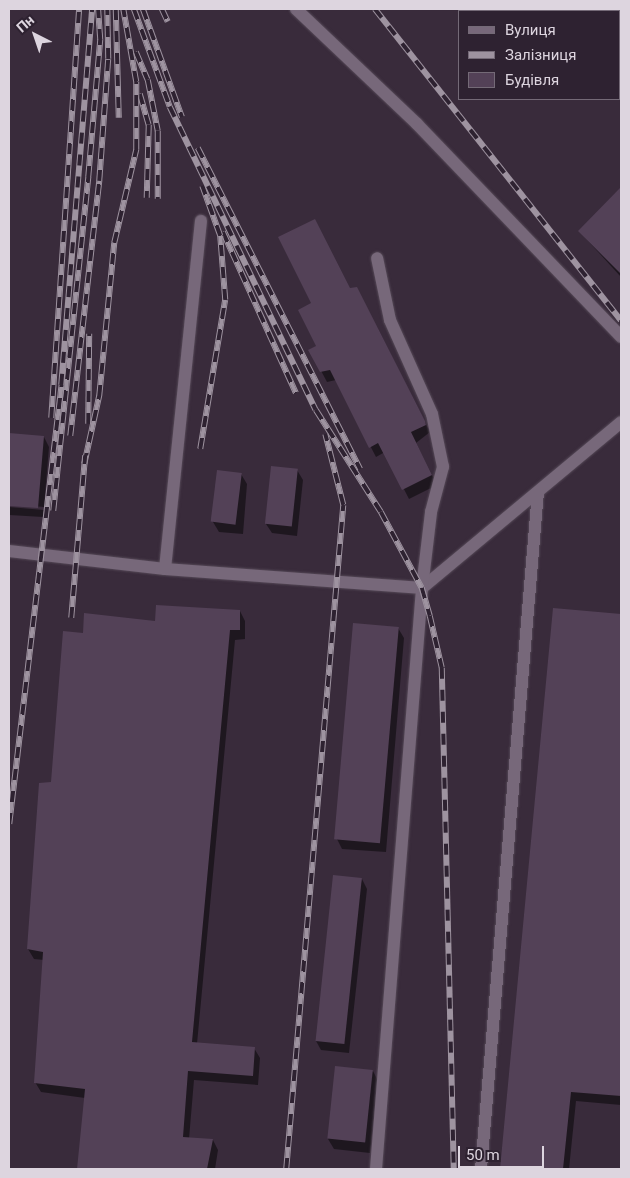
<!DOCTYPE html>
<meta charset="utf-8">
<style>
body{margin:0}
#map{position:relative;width:630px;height:1178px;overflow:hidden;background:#392b3b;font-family:Roboto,sans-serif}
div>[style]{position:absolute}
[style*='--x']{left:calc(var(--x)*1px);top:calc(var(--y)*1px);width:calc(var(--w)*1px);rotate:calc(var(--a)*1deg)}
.shadow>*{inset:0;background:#0007}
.building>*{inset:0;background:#534157;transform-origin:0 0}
.roads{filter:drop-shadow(0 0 1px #554957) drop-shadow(0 0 1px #554957)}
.minor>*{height:12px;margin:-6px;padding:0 6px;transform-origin:6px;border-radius:6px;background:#77687a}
.rail>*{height:5.5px;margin-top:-2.75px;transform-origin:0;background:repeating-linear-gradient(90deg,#2e2231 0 11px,#9e93a0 0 22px);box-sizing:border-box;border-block:1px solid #9e93a0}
span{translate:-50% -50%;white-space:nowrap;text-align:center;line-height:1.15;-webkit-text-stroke:5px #2e2231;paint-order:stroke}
.frame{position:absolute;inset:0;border:10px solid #ddd5df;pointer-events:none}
.legend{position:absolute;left:458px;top:10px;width:162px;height:90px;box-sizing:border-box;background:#2e2231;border:1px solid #746a77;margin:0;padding:6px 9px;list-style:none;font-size:15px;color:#ddd5df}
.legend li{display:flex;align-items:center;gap:10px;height:25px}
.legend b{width:25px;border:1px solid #746a77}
.north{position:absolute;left:10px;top:10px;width:50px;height:50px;-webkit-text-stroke:4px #2e2231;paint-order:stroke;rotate:319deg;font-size:14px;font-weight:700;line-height:20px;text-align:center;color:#ddd5df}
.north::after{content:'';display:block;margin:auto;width:18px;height:22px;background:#ddd5df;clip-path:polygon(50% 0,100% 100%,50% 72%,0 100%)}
.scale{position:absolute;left:458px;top:1146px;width:86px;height:22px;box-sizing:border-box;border:2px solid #ddd5df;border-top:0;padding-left:6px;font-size:15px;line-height:18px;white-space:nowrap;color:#ddd5df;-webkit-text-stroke:4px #2e2231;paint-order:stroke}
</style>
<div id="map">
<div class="shadow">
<div style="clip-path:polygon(621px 189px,621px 277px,579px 231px)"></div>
<div style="clip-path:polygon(350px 290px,362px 298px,430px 432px,416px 443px,437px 485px,409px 499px,385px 452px,376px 457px,336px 380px,327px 382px,310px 350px,318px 346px)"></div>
<div style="clip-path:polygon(9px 434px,44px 437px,49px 447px,44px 507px,9px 504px)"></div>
<div style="clip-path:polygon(297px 470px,303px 480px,297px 536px,272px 533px,266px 524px)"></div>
<div style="clip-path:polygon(218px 472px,241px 474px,247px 484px,243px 534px,219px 532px,213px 522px)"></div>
<div style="clip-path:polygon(9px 507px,44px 510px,43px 517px,9px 515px)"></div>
<div style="clip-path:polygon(554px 609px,621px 615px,621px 1105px,576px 1101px,569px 1169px,501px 1169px)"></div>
<div style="clip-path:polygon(240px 611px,245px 621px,245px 639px,235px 640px,197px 1044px,254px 1048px,260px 1058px,258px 1085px,194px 1080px,189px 1139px,213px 1140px,218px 1150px,215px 1169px,78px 1169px,85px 1098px,41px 1092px,35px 1082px,44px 960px,34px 959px,28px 949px,52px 784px,84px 634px)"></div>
<div style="clip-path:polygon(398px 628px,404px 638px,386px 852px,342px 849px,337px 839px)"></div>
<div style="clip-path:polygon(362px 879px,367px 889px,349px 1053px,321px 1050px,316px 1041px)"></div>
<div style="clip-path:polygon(373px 1071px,378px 1081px,370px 1153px,334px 1149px,328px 1139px)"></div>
</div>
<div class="building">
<div style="clip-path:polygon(621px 187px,621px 274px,578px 231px)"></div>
<div style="clip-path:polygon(315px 219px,350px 288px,357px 287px,425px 421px,426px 425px,411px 432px,432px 475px,402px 490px,378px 443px,369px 448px,330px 370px,320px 372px,308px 350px,316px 346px,298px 310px,311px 303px,278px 237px)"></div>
<div style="clip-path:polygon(9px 433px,44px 436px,38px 508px,9px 506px)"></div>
<div style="left:271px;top:466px;width:27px;height:58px;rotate:6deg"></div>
<div style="left:217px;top:470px;width:25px;height:52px;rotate:7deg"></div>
<div style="clip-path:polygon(156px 605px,240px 610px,240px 630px,230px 630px,192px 1042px,255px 1047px,253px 1076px,188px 1071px,183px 1137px,213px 1139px,207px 1169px,77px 1169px,85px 1089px,34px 1083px,43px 952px,27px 949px,39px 783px,51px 782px,63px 631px,83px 633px,84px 613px,155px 621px)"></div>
<div style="clip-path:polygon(553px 608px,621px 614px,621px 1096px,571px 1092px,563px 1169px,500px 1169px)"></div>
<div style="left:353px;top:623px;width:46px;height:217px;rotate:5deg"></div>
<div style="left:333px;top:875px;width:29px;height:167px;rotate:6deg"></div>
<div style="left:335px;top:1066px;width:38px;height:73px;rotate:6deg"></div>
</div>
<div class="roads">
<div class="minor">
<div style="--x:296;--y:9;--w:167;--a:43.5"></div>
<div style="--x:417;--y:124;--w:295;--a:46.2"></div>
<div style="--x:9;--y:551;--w:157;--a:6.6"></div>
<div style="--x:165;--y:569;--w:258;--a:4.2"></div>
<div style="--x:422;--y:588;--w:259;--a:-39.8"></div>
<div style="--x:165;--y:569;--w:350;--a:-84.1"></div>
<div style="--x:376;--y:1169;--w:583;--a:-85.47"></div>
<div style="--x:422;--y:588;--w:77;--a:-83.2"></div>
<div style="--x:431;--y:512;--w:47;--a:-75.1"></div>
<div style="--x:443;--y:467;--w:54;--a:-101.7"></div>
<div style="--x:432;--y:414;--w:103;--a:-114.1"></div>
<div style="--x:390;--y:320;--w:63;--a:-101.8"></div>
<div style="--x:481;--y:1169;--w:679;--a:-85.19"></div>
</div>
</div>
<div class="rail">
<div style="--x:116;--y:9;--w:109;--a:88.4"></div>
<div style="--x:134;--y:9;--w:104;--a:69.8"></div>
<div style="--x:170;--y:107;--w:336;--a:64.3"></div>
<div style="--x:316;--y:410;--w:121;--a:57.5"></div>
<div style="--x:381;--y:512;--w:86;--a:61.7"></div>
<div style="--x:422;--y:588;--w:29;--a:74"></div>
<div style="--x:430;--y:616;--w:53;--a:77"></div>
<div style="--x:442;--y:668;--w:501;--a:88.63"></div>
<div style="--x:143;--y:9;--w:115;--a:70.1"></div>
<div style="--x:162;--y:9;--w:14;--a:65"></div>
<div style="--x:375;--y:9;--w:397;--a:51.7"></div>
<div style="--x:136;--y:52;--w:30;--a:67"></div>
<div style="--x:148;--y:80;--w:52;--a:78.9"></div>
<div style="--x:158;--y:131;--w:68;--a:90"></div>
<div style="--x:140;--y:94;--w:32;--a:74"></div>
<div style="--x:149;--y:125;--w:73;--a:91.6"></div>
<div style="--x:198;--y:148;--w:360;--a:63.2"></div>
<div style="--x:223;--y:232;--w:177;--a:65.6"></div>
<div style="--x:51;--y:418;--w:410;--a:-86.1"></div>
<div style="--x:88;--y:424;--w:90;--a:-89.4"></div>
<div style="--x:70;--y:436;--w:257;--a:-83.5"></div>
<div style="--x:99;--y:181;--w:122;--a:-85.8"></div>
<div style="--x:108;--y:59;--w:50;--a:-91.1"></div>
<div style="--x:200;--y:449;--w:151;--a:-80.5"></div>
<div style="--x:225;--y:300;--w:64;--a:-94.5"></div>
<div style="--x:220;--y:236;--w:53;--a:-109.8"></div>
<div style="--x:84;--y:464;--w:70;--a:-77.6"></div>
<div style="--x:99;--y:396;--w:154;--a:-84.4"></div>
<div style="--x:114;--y:243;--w:96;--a:-76.7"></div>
<div style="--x:136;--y:150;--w:68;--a:-90"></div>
<div style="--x:136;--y:82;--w:74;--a:-100.1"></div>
<div style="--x:53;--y:511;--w:336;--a:-84"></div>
<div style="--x:88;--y:177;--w:138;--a:-85"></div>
<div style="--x:100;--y:40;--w:31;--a:-94"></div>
<div style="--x:71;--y:618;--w:163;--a:-85.1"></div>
<div style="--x:9;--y:824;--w:442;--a:-83.2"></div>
<div style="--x:61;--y:385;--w:377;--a:-85.3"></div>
<div style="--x:286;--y:1169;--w:666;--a:-85.09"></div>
<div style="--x:343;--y:505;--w:73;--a:-104.2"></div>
</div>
<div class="frame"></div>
<ul class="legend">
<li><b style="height:6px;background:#77687a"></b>Вулиця</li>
<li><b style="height:6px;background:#9e93a0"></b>Залізниця</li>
<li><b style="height:14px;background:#534157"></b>Будівля</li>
</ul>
<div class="north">Пн</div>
<div class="scale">50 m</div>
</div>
